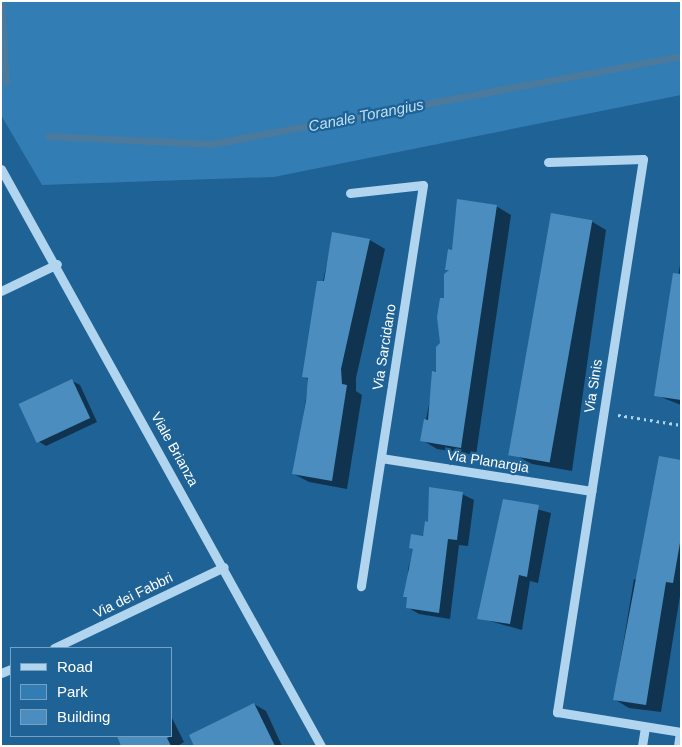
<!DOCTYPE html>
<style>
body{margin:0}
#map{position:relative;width:682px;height:747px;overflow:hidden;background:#1e6296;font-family:Arial,sans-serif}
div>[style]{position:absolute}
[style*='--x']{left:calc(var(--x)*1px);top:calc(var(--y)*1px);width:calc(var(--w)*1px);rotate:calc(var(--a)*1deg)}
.green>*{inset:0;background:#327db3}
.shadow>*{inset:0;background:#0007}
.stream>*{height:7px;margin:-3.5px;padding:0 3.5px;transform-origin:3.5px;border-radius:3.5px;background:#4b7a9d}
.building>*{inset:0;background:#4b8dbe;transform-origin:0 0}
.path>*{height:3px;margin-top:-1.5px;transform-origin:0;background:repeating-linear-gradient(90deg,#b2d5ef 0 2.5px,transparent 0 6.5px)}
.minor>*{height:9px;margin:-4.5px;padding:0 4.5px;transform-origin:4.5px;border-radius:4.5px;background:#b2d5ef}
span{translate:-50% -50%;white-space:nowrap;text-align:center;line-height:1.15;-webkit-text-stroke:4.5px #1e6296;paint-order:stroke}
.street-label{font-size:14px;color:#fff}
.water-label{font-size:15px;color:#bedff5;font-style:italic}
.frame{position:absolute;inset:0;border:2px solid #fff;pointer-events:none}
.legend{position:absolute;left:10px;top:647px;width:162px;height:90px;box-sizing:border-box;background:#1e6296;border:1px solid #78a1c0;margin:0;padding:6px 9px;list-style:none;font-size:15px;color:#fff}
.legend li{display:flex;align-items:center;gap:10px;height:25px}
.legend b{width:25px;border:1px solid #78a1c0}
</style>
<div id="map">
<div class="green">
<div style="clip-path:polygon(1px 1px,681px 1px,681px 95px,274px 177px,42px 185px,1px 115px)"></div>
</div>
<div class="shadow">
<div style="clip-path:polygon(496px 206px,511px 215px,476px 455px,437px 449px,422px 440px,441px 344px,450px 271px,446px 269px)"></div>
<div style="clip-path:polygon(591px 221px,606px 230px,572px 471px,532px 464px,517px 456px)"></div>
<div style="clip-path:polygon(333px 234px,370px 240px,385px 249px,356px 378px,356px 391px,362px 395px,347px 489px,309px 482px,294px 474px,309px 380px,303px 376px)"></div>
<div style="clip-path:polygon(681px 260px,681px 405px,656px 395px)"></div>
<div style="clip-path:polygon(72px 381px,80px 385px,97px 422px,46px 446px,38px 441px)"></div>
<div style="clip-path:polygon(681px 461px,681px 590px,661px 712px,629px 708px,614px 699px,634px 579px,641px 580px)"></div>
<div style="clip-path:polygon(462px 494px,474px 500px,468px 546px,459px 545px,450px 619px,419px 614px,407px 607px,408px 569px,414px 550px,430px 523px)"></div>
<div style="clip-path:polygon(504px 500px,551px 513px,538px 583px,530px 581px,522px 630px,479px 618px)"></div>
<div style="clip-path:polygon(254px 704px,266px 711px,282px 746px,196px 746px)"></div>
<div style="clip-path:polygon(171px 716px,184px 742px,178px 746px,123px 746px,118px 736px,171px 736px)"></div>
</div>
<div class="stream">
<div style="--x:1;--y:1;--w:81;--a:86.5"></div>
<div style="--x:49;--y:136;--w:162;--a:2.8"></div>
<div style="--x:211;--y:144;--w:478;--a:-10.6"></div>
</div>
<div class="building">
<div style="clip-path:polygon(457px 199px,497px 205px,461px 448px,420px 441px,424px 419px,428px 420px,432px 371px,436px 372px,436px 347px,440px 343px,437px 317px,440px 298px,444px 298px,444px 274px,449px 270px,445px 270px,448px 249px,452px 250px)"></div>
<div style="left:551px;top:213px;width:42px;height:246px;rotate:10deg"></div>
<div style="clip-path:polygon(332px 232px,370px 239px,341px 369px,342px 384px,347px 385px,332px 481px,292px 474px,306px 401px,308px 378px,302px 377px,317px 281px,324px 281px)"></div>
<div style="clip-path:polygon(673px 273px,681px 274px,681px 400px,654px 396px)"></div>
<div style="left:72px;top:379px;width:43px;height:59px;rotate:65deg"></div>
<div style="clip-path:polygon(659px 456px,681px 460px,681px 537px,673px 583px,666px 582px,646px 705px,613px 700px)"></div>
<div style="clip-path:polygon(429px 487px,463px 492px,457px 540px,448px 539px,439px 613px,406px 608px,407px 597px,403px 597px,413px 549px,409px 548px,411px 534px,423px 536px,425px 521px,428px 522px)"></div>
<div style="clip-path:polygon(503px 499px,539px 505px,527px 577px,519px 575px,510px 624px,477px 619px)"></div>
<div style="clip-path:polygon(254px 703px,275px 746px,194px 746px,189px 735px)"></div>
<div style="clip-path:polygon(117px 736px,171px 736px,167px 738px,171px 746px,121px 746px)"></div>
</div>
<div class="path">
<div style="--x:618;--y:415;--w:64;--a:9"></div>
</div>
<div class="minor">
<div style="--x:548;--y:162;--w:95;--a:-1.8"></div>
<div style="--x:643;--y:159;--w:560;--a:98.84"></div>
<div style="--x:557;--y:712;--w:126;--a:9.2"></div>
<div style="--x:1;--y:169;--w:660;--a:60.99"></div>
<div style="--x:350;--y:193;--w:73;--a:-6.3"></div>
<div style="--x:423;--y:185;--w:406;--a:98.8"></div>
<div style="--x:1;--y:291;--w:62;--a:-25.7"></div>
<div style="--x:381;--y:458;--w:213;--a:8.9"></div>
<div style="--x:54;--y:648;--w:188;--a:-25.5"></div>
<div style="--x:1;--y:673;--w:11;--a:-22"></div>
<div style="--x:642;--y:746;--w:18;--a:-81"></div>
<div style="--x:678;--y:746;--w:14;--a:-82"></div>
</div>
<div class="street-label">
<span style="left:384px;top:347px;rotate:-81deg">Via Sarcidano</span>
<span style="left:593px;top:386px;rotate:-81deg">Via Sinis</span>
<span style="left:175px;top:449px;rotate:61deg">Viale Brianza</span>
<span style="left:488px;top:461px;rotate:9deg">Via Planargia</span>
<span style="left:133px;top:595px;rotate:-26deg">Via dei Fabbri</span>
</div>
<div class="water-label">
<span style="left:366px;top:115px;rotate:-11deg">Canale Torangius</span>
</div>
<div class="frame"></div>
<ul class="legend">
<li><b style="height:6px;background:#b2d5ef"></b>Road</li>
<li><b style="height:14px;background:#327db3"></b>Park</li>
<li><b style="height:14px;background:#4b8dbe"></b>Building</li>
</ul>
</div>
